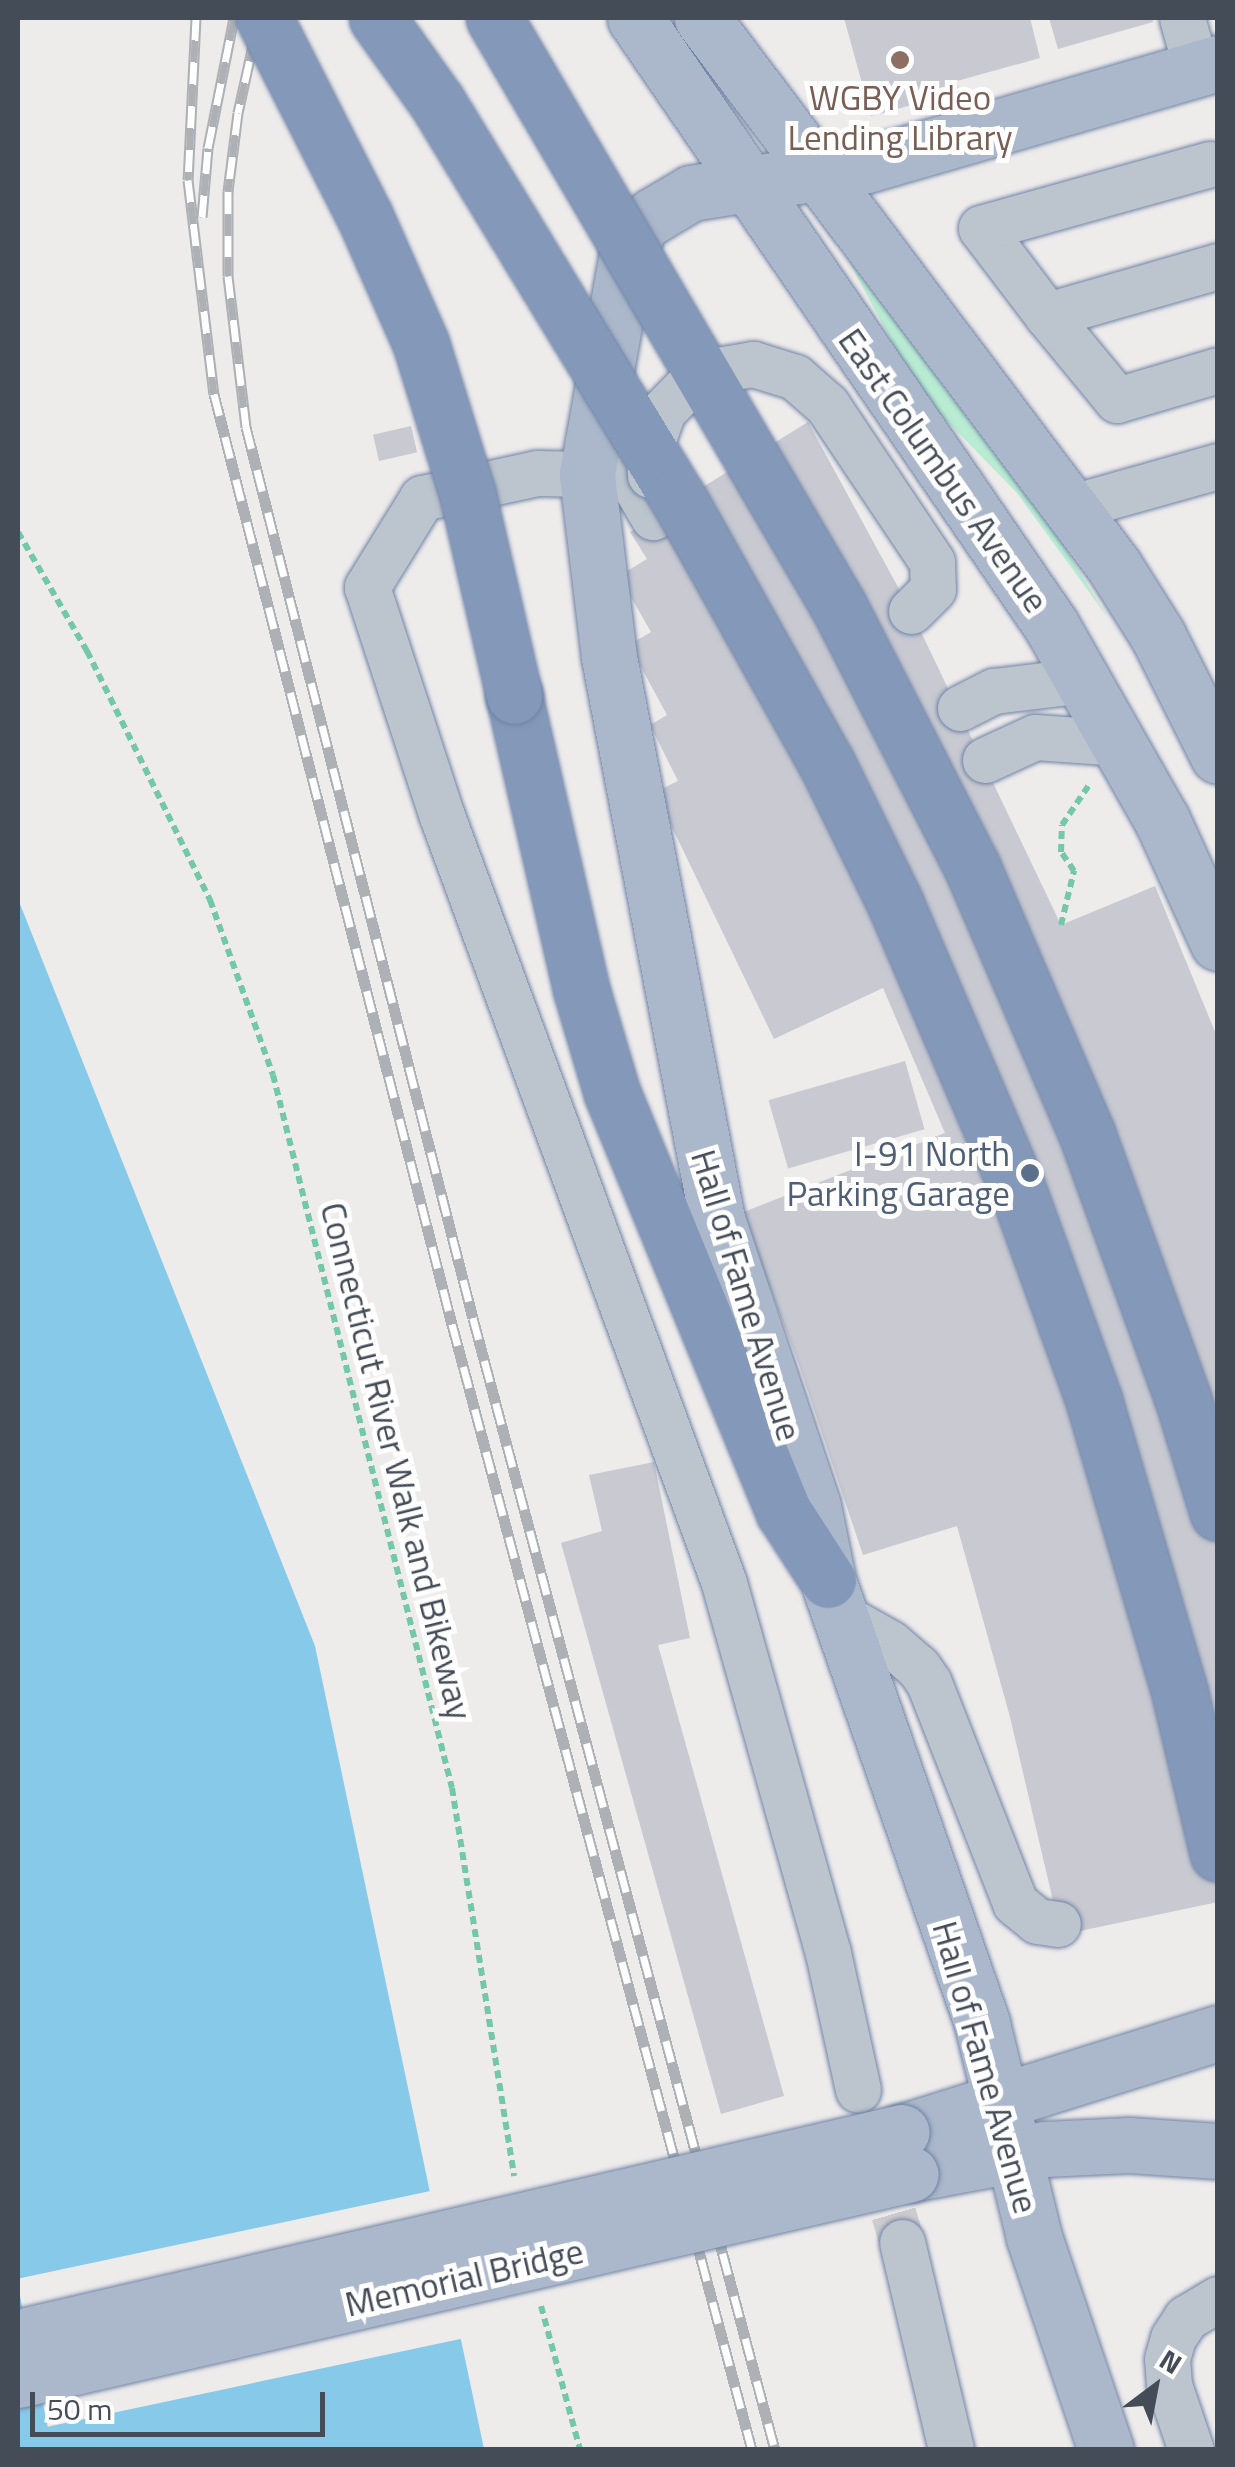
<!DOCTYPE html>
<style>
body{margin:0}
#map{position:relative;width:1235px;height:2467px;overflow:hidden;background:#eeebeb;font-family:"Titillium Web",sans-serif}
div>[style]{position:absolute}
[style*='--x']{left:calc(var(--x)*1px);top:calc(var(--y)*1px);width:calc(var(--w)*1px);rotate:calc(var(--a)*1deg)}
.green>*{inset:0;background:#b9ecd2}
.water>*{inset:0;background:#87c9e8}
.pier>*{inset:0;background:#eeebeb;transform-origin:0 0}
.building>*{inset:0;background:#c8c9d1;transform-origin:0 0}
.minor-tunnel>*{height:45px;margin-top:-22.5px;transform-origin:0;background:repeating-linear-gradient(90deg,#cccbce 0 45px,transparent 0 67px)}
.path>*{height:6px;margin-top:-3px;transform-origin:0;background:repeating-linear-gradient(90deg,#73c8a7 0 8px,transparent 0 13px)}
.roads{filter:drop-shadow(0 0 2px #6f83a5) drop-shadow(0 0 2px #6f83a5)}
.minor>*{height:45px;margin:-22.5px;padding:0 22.5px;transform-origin:22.5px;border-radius:22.5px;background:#bcc4cd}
.major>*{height:55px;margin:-27.5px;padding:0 27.5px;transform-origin:27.5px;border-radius:27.5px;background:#abb7ca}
.highway>*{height:55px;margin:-27.5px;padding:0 27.5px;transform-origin:27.5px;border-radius:27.5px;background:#8498b9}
.rail>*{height:11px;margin-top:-5.5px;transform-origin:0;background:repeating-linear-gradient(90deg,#fff 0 22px,#adb0b5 0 44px);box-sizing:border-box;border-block:2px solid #adb0b5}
.bridges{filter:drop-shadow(0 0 2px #6f83a5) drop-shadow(0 0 2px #6f83a5)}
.minor-bridge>*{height:45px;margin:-22.5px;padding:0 22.5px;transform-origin:22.5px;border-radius:22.5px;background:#bcc4cd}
.major-bridge>*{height:55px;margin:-27.5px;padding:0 27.5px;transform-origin:27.5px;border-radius:27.5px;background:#abb7ca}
.highway-bridge>*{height:55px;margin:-27.5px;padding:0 27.5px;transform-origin:27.5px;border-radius:27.5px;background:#8498b9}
.dots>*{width:28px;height:28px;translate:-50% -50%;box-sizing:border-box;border:5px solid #fff;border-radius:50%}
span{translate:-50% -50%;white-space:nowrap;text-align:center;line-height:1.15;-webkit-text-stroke:10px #fff;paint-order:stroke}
.education-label{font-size:35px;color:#785e54}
.street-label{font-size:35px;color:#444c58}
.service-label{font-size:35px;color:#4e5e75}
.right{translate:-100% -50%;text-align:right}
.frame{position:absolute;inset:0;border:20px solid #444c58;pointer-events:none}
.north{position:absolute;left:1105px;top:2337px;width:100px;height:100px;-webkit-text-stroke:8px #fff;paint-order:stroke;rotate:32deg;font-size:28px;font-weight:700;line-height:40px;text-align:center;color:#444c58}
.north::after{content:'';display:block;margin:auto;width:35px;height:45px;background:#444c58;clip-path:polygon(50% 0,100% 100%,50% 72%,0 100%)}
.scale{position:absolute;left:30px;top:2392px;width:295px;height:45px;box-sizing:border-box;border:5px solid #444c58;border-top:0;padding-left:12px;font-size:30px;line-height:35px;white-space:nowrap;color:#444c58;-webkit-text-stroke:8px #fff;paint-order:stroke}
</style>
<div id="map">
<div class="green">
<div style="clip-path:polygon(847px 258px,1062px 543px,1108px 618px,1017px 493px,938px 412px,897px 351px)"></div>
</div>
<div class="water">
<div style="clip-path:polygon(18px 899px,315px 1646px,484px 2449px,18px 2449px)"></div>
</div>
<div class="pier">
<div style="left:435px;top:2190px;width:151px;height:428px;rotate:78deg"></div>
</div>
<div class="building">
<div style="clip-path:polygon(844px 18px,1030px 18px,1040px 58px,957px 81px,960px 92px,871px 116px)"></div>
<div style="clip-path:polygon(1049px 18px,1152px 18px,1153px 22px,1058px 49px)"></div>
<div style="clip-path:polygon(808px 422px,911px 611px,1061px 925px,1155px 886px,1218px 1039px,1218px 1902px,1061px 1935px,1010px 1717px,957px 1526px,863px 1555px,797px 1359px,741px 1213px,945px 1133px,883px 988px,774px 1039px,655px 792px,678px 781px,650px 725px,667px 715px,629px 645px,651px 632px,619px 576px,647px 559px,630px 532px)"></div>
<div style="left:411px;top:426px;width:27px;height:39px;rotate:77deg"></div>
<div style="left:905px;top:1061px;width:71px;height:142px;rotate:74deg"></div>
<div style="clip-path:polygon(654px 1462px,690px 1638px,658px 1645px,784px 2096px,721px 2114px,561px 1543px,602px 1531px,589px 1475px)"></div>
</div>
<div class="minor-tunnel">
<div style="--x:875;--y:2149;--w:97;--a:73.8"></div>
</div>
<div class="path">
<div style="--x:18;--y:532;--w:138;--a:59.9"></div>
<div style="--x:87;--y:651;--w:278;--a:63.7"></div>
<div style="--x:210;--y:900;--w:186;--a:70.2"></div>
<div style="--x:273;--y:1075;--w:735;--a:75.91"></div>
<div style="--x:452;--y:1788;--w:393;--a:80.9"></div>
<div style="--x:1061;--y:925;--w:56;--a:-76.5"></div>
<div style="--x:1074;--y:871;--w:23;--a:-124"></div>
<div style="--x:1061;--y:852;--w:27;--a:-88"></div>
<div style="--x:1062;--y:825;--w:48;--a:-56"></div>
<div style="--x:541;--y:2306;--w:149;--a:74.8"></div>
</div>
<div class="roads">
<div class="minor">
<div style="--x:1182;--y:18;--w:55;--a:74.2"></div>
<div style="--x:1218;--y:266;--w:178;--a:164"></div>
<div style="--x:1047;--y:315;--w:110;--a:50.5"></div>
<div style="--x:1117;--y:400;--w:105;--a:-16.5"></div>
<div style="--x:1047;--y:315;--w:109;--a:-127.2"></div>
<div style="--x:981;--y:228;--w:238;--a:-15.6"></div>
<div style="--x:595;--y:418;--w:115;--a:59.6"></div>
<div style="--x:587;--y:474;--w:50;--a:-178.9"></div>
<div style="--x:537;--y:473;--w:118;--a:167.7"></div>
<div style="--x:422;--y:498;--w:105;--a:121.7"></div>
<div style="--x:367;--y:587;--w:241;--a:71.9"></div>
<div style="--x:442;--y:816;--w:817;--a:69.81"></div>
<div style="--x:724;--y:1583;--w:384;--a:74.3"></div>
<div style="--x:828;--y:1953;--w:140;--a:77.6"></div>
<div style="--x:1072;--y:507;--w:152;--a:-15.7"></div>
<div style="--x:960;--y:708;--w:38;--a:-27"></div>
<div style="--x:994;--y:691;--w:92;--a:-6.9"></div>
<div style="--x:985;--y:760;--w:55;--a:-24.7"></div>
<div style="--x:1035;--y:737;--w:86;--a:4"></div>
<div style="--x:840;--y:1615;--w:57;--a:29.2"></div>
<div style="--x:890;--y:1643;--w:37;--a:41"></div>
<div style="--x:918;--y:1667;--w:19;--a:55"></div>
<div style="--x:929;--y:1683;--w:236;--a:68.6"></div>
<div style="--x:1015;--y:1903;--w:28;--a:39"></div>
<div style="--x:1037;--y:1921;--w:21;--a:8"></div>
<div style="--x:902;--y:2242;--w:214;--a:76.7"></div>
<div style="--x:1191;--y:2450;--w:69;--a:-108.7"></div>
<div style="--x:1169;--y:2385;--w:26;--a:-94"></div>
<div style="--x:1167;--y:2359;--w:22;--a:-74"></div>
<div style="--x:1173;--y:2338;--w:24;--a:-57"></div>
<div style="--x:1186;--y:2318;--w:37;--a:-31"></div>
</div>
<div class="major">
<div style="--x:635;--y:18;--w:736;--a:55.58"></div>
<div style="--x:1051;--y:625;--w:224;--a:60.4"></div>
<div style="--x:1162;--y:820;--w:135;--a:65.5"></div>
<div style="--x:702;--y:18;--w:686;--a:53.06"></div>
<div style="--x:1114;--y:566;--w:83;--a:57.8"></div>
<div style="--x:1158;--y:636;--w:134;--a:63.4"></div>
<div style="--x:902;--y:2132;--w:331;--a:-17.4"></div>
<div style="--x:911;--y:2174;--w:136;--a:-10.6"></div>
<div style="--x:1045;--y:2149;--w:84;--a:-2.7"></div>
<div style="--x:1129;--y:2145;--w:89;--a:3.9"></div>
<div style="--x:1106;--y:2450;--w:225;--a:-108.7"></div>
<div style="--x:1034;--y:2237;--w:220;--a:-103.7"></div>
<div style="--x:982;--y:2023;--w:469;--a:-109.2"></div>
<div style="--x:828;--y:1580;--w:76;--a:-101.5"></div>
<div style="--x:813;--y:1506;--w:303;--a:-108.5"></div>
<div style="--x:717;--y:1219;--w:572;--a:-100.88"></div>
<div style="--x:609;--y:657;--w:184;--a:-96.9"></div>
<div style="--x:587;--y:474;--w:224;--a:-79.7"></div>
<div style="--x:627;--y:254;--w:33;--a:-65"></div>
<div style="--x:641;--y:224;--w:16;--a:-35"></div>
<div style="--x:654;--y:215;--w:43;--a:-30.7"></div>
<div style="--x:691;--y:193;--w:178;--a:-9"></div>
<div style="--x:867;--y:165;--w:366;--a:-16.2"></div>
</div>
<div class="highway">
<div style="--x:514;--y:696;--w:301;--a:77.1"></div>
<div style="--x:581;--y:989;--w:109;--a:73.4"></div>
<div style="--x:612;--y:1093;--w:453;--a:67.7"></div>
<div style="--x:784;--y:1512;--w:81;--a:57.1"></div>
</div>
</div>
<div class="rail">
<div style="--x:196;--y:18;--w:162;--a:92.8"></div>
<div style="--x:188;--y:180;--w:216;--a:83.1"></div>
<div style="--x:214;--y:394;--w:960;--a:75.65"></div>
<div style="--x:452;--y:1324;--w:1165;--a:75.08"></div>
<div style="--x:259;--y:18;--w:97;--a:102.5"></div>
<div style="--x:238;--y:113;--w:79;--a:97.3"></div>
<div style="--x:228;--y:191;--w:85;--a:90"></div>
<div style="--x:228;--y:276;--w:152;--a:83.2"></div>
<div style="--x:246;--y:427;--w:919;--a:75.71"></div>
<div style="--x:473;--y:1318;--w:1172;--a:75.06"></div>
<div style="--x:202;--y:217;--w:69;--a:-85"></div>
<div style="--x:208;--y:148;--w:133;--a:-78.7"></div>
</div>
<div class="bridges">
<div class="minor-bridge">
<div style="--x:650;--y:475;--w:24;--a:-92"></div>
<div style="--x:649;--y:451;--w:42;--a:-70.7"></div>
<div style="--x:663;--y:411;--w:42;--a:-46"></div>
<div style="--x:692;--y:381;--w:21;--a:-28"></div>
<div style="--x:711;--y:371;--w:43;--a:-9.5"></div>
<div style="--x:753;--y:364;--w:44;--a:17.2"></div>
<div style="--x:795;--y:377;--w:43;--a:41.2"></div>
<div style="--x:827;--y:405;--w:189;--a:56.2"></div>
<div style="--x:932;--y:562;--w:27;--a:88"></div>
<div style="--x:933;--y:589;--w:31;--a:135"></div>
</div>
<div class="major-bridge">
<div style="--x:18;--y:2337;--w:907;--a:-13.06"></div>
<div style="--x:18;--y:2380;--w:916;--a:-12.99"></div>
</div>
<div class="highway-bridge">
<div style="--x:264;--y:18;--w:223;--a:63.1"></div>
<div style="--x:365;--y:217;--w:139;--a:66.2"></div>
<div style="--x:421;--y:344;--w:159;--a:72.8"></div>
<div style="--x:468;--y:496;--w:205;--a:77"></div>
<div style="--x:377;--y:18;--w:103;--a:54.5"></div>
<div style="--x:437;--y:102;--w:461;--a:58.7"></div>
<div style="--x:677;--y:496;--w:307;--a:60.8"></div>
<div style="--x:827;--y:764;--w:155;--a:63.9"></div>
<div style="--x:895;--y:903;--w:307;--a:66.8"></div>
<div style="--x:1016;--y:1185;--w:230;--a:70.1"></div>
<div style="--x:1094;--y:1401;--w:305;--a:73.6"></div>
<div style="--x:1180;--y:1694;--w:164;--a:76.6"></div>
<div style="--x:494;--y:18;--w:683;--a:59.64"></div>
<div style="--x:839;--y:607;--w:292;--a:62.9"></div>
<div style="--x:972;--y:867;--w:291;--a:66.7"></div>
<div style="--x:1087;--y:1134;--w:282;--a:70.1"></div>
<div style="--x:1183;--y:1399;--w:119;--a:72.9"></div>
</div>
</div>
<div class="dots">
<div style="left:900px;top:60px;background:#8d6e63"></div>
<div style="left:1030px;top:1173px;background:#5c6f8a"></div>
</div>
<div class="education-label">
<span style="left:900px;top:117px">WGBY Video<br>Lending Library</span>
</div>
<div class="street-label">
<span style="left:944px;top:470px;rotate:55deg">East Columbus Avenue</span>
<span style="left:747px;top:1295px;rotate:73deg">Hall of Fame Avenue</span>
<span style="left:397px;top:1461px;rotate:76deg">Connecticut River Walk and Bikeway</span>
<span style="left:986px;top:2067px;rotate:74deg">Hall of Fame Avenue</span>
<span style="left:464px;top:2277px;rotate:-13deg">Memorial Bridge</span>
</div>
<div class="service-label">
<span class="right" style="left:1010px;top:1173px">I-91 North<br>Parking Garage</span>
</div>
<div class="frame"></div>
<div class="north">N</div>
<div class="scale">50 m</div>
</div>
